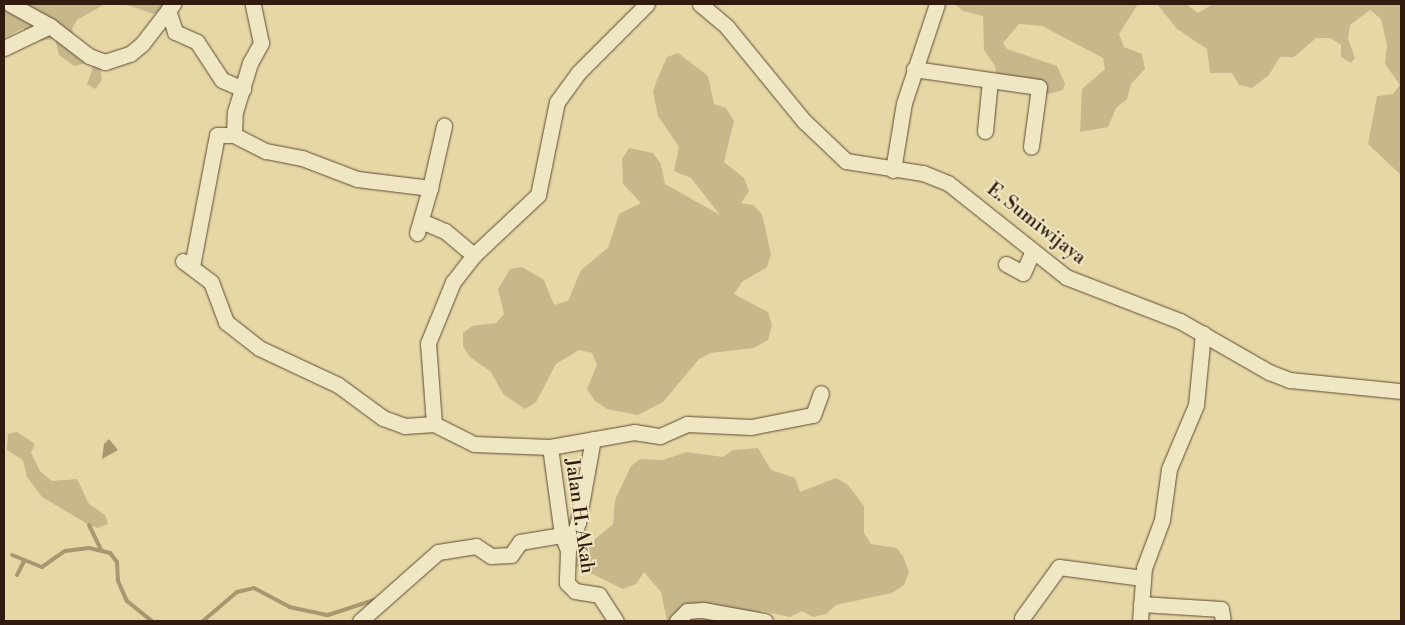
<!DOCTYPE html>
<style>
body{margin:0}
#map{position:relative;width:1405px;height:625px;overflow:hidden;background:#e6d8a5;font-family:"Libre Bodoni",serif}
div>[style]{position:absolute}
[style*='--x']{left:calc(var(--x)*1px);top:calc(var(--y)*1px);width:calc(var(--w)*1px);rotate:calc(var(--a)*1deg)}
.green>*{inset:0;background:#c7b88b}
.water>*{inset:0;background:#a89872}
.stream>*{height:4px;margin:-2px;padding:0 2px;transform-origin:2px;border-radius:2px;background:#a89872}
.roads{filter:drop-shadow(0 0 1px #5e4a34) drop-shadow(0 0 1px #5e4a34)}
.minor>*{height:15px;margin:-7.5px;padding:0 7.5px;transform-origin:7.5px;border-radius:7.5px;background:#efe6c4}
span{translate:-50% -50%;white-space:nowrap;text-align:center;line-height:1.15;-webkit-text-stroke:4px #efe6c4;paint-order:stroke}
.street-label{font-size:19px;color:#301b0e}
.frame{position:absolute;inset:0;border:5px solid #301b0e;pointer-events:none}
</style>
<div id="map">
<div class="green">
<div style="clip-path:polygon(4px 4px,105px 4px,77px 20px,72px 29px,75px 40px,99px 61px,102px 80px,95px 89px,87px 84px,95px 61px,74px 66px,59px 55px,55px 39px,35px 41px,23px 28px,4px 38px)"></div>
<div style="clip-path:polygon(124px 4px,171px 4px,154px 14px)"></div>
<div style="clip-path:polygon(955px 4px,1138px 4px,1119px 34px,1124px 47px,1142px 54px,1145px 69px,1131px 84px,1127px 99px,1116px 108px,1108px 127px,1080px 132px,1082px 89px,1105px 69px,1103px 58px,1042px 26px,1019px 24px,1003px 43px,1007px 49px,1057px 66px,1065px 84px,1063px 90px,1049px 94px,997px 77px,995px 66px,984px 50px,983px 16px,963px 11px)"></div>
<div style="clip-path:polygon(1157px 4px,1186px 4px,1198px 13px,1213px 4px,1401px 4px,1401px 175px,1368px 144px,1377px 96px,1393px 94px,1400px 85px,1385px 64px,1387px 45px,1381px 19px,1370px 10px,1350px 25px,1348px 39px,1355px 58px,1351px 63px,1341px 57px,1341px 45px,1330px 38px,1316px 38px,1294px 57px,1280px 57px,1269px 75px,1252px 88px,1239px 85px,1232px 73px,1210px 73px,1207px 49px,1177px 29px)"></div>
<div style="clip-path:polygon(678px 53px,708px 76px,714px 104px,726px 108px,734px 121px,724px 162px,744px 178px,749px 191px,741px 203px,753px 205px,762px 214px,771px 254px,767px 267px,742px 282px,734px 294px,768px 312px,772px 325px,768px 340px,754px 348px,711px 353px,699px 359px,663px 402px,638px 415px,607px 409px,595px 401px,587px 389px,597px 365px,592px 353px,579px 350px,556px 364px,536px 402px,525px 409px,503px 394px,491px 372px,470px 357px,463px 346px,463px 333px,472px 326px,496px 323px,504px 314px,498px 289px,510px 269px,522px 267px,544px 280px,554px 305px,568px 301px,581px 270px,608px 248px,619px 214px,641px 203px,623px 184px,622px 159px,629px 148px,653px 153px,661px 164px,665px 184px,720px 215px,691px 178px,674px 171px,679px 147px,658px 116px,653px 92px,657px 80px,667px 57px)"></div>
<div style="clip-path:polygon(17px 432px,35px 444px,31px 453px,40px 471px,52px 481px,77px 479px,89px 504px,105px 515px,108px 524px,98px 528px,89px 525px,42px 497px,27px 477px,23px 460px,7px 450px,8px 434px)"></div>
<div style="clip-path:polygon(758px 448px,771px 470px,795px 478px,800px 492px,836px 478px,848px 485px,864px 506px,864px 533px,871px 544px,897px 548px,904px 558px,909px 572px,904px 585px,892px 593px,836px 605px,826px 614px,813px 617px,802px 611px,790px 617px,762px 611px,740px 621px,713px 611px,707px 621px,667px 621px,661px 592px,644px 572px,636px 584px,623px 589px,576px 566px,577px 554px,613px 524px,615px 500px,631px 466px,640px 459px,663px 460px,687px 452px,723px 457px,733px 450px)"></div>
</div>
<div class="water">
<div style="clip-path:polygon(109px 439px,118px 450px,102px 459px,104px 444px)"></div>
</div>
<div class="stream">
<div style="--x:89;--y:525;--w:28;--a:64"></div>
<div style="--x:12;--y:555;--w:32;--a:22"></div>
<div style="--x:42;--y:567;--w:28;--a:-35"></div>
<div style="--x:65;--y:551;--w:24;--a:-7"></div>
<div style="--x:89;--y:548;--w:22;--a:13"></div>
<div style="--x:110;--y:553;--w:11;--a:52"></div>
<div style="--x:117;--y:562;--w:19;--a:87"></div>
<div style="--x:118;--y:581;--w:22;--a:66"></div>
<div style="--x:127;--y:601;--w:32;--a:39"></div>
<div style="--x:17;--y:575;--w:16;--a:-63"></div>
<div style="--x:203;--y:621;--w:45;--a:-40.5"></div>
<div style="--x:237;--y:592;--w:17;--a:-13"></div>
<div style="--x:254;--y:588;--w:40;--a:28"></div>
<div style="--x:289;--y:607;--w:40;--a:12"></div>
<div style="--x:328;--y:615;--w:48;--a:-18.1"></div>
</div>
<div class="roads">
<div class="minor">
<div style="--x:10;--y:4;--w:46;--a:28.8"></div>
<div style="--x:700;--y:4;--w:35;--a:40"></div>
<div style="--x:727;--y:27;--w:122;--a:50.7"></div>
<div style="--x:804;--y:121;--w:58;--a:43.6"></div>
<div style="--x:846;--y:161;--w:78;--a:8.9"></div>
<div style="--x:923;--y:173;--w:27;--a:22"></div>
<div style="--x:948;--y:183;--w:151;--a:38.5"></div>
<div style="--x:1066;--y:277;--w:122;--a:21.1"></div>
<div style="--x:1180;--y:321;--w:103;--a:29.8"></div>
<div style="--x:1269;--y:372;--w:22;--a:21"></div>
<div style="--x:1290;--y:380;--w:112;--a:5.7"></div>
<div style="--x:168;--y:10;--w:23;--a:72"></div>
<div style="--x:175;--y:32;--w:24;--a:24"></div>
<div style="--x:197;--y:42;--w:45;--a:56.7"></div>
<div style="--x:222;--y:80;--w:23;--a:23"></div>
<div style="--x:4;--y:48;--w:51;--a:-25.6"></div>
<div style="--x:50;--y:26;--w:49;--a:37.6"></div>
<div style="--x:89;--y:56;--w:17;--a:21"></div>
<div style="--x:105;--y:62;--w:26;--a:-18"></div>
<div style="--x:130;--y:54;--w:16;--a:-40"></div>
<div style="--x:142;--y:44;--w:51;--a:-52.2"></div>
<div style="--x:914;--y:69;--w:126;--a:8.2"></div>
<div style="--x:1039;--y:87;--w:60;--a:97.7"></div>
<div style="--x:985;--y:131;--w:51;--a:-84.4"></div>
<div style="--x:234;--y:135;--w:23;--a:-88"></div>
<div style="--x:235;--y:112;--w:51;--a:-73"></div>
<div style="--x:250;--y:63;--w:23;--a:-61"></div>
<div style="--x:261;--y:43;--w:40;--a:-102"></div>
<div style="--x:893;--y:170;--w:68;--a:-80.7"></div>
<div style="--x:904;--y:103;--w:104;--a:-71.6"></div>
<div style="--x:421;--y:221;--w:26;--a:23"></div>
<div style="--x:445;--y:231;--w:38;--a:40"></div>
<div style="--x:417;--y:233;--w:47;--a:-73.9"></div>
<div style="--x:183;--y:261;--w:35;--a:37"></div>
<div style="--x:211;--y:282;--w:43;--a:69.4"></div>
<div style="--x:226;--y:322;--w:42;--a:38.2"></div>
<div style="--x:259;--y:348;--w:87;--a:25.1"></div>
<div style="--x:338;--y:385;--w:56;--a:36.3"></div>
<div style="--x:383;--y:418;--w:23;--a:20"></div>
<div style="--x:405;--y:426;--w:29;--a:-4"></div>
<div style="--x:434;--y:424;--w:45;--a:26.6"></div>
<div style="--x:474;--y:444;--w:76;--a:2.3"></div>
<div style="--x:550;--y:447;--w:85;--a:-10.1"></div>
<div style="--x:634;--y:432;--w:26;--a:9"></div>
<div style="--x:660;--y:436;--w:30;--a:-24"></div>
<div style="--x:687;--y:424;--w:64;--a:2.7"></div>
<div style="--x:751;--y:427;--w:63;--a:-11"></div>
<div style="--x:813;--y:415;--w:23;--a:-70"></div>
<div style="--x:1006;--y:264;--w:19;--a:28"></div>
<div style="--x:1023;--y:273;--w:24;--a:-66"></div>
<div style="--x:192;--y:266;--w:133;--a:-79.2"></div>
<div style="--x:217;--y:135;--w:17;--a:0"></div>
<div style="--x:234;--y:135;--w:36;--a:27"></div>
<div style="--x:266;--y:151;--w:37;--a:11"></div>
<div style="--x:302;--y:158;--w:59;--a:20.9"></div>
<div style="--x:357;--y:179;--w:74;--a:7"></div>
<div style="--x:430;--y:188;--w:64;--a:-77.3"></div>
<div style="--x:434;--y:424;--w:81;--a:-94.2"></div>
<div style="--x:428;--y:343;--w:66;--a:-67.7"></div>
<div style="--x:453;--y:282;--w:34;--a:-52"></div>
<div style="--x:474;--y:255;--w:88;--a:-43.2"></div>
<div style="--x:538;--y:195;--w:95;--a:-78.5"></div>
<div style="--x:557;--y:102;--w:37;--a:-54"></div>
<div style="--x:579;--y:72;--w:96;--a:-45"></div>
<div style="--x:550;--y:447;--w:89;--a:82.2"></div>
<div style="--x:562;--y:535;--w:16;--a:68"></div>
<div style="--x:568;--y:550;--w:33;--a:92"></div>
<div style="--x:567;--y:583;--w:11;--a:45"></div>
<div style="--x:575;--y:591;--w:24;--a:9"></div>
<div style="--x:599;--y:595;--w:31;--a:57"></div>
<div style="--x:568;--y:550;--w:30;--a:-70"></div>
<div style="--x:578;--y:522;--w:84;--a:-79.8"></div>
<div style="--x:1141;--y:604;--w:80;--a:3.6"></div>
<div style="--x:1221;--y:609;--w:12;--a:81"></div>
<div style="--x:1022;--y:618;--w:63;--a:-54"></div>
<div style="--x:1059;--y:567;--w:84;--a:7.5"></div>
<div style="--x:360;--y:621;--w:104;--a:-41.5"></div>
<div style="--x:438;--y:552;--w:38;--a:-9"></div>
<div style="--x:476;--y:546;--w:18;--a:34"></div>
<div style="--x:491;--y:556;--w:20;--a:-3"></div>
<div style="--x:511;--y:555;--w:16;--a:-55"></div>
<div style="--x:520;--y:542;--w:43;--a:-9.5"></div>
<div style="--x:677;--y:621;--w:14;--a:-45"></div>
<div style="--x:687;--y:611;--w:16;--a:-4"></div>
<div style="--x:703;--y:610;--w:63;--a:10.1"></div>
<div style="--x:1140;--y:621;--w:53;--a:-85.7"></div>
<div style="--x:1144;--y:568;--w:51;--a:-69.4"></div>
<div style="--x:1162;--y:520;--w:51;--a:-82.2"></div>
<div style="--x:1169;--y:469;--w:69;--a:-67.1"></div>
<div style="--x:1196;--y:405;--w:72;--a:-84.4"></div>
</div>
</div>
<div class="street-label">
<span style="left:1036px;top:224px;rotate:38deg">E. Sumiwijaya</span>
<span style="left:579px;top:516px;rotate:82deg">Jalan H. Akah</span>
</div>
<div class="frame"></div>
</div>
